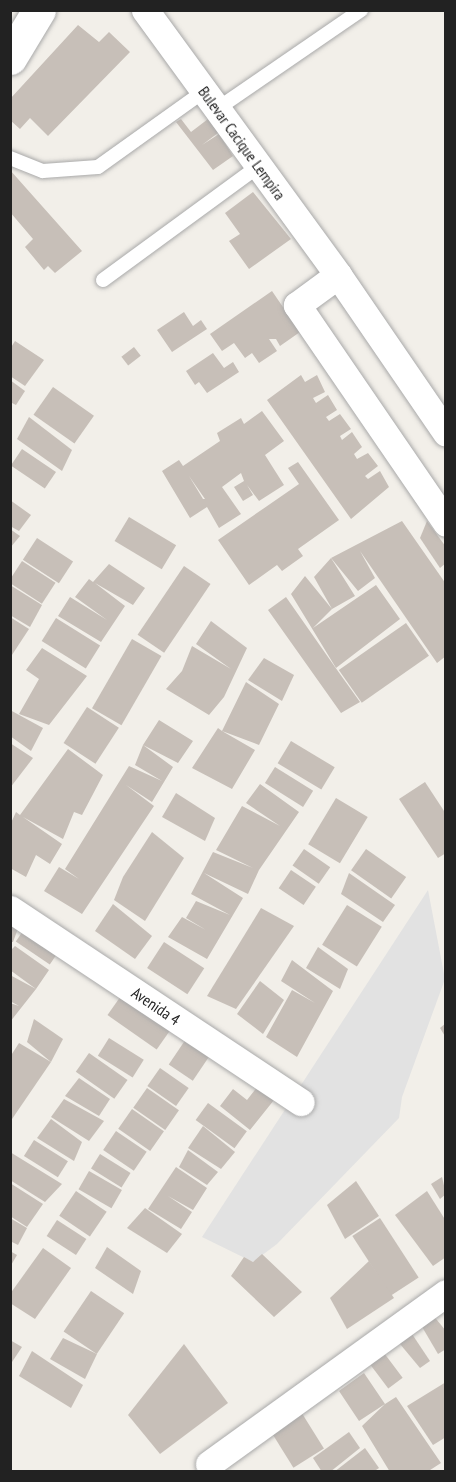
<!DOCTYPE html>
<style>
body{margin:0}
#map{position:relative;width:456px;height:1482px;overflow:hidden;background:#f2efe9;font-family:"PT Sans Narrow",sans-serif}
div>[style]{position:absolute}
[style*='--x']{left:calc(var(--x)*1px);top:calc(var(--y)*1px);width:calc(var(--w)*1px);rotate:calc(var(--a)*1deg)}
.parking>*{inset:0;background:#e2e2e2}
.building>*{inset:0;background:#c7bfb8;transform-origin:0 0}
.roads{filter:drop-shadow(0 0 2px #a9a9a9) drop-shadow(0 0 2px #a9a9a9)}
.service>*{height:14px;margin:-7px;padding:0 7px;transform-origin:7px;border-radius:7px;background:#fff}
.minor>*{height:27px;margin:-13.5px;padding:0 13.5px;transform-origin:13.5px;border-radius:13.5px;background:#fff}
.tertiary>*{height:33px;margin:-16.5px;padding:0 16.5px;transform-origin:16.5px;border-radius:16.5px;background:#fff}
span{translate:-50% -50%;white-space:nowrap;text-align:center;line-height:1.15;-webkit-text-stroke:4.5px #fff;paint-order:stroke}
.street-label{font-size:16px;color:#222}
.frame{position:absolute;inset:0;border:12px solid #222;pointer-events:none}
</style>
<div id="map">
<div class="parking">
<div style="clip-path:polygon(428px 890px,445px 979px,402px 1097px,399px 1118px,277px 1244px,253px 1262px,202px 1237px)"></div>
</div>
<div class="building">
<div style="clip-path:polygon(78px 25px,99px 42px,109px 32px,130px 52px,48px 136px,30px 118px,20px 129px,10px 120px,10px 99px)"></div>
<div style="clip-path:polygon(181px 119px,191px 132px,208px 119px,222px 130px,202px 145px,219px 134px,233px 156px,213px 170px,176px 122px)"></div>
<div style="clip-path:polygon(10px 170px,82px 251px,55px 273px,48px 266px,44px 270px,25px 247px,33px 239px,10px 212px)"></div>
<div style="clip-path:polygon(253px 192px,291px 239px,249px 269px,229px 241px,240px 234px,225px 213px)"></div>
<div style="clip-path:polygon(272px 291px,300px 332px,280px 346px,276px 339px,269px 339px,277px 351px,259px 363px,252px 353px,245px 358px,234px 343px,222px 351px,210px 334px)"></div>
<div style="clip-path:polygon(184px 312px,193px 326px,201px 320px,207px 329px,172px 352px,157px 330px)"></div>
<div style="clip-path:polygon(15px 341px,44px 360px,25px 386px,10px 376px,10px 349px)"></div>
<div style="left:134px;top:347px;width:11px;height:16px;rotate:52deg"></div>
<div style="clip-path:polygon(213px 353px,224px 368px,233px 362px,239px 372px,207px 393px,199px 382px,195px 385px,186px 371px)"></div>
<div style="clip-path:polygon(301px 375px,305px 382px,317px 375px,325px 392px,313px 398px,316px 403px,328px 395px,337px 410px,326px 417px,329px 421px,340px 414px,351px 429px,340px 436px,342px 440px,352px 432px,362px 447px,354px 454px,357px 459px,368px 453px,378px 466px,365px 476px,368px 479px,380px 471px,389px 487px,351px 519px,267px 400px)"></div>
<div style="clip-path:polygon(10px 380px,25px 391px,16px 405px,10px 402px)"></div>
<div style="left:53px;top:387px;width:50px;height:34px;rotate:35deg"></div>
<div style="clip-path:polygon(evenodd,262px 411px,284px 441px,265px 455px,284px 485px,259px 501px,247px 485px,253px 495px,243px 501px,234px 487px,244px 481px,241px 473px,222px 487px,241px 514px,219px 528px,207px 507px,190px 518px,162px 471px,179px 460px,183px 466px,220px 441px,217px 433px,241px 418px,244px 424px,262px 411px,189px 476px,205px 499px,203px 499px,189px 476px)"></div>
<div style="clip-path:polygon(29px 417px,72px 450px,62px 471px,17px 439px)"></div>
<div style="left:22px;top:449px;width:41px;height:20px;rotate:34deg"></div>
<div style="clip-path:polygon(298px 462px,339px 520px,298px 549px,303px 556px,282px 571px,277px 565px,249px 585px,218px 540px,299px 484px,288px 468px)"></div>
<div style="clip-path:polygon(10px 500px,31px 515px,19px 531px,10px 526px)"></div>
<div style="left:129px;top:517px;width:55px;height:28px;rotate:31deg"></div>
<div style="clip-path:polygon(402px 521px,446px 584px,446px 656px,437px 663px,360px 551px,375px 578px,358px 591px,331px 558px)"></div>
<div style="clip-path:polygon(427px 521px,446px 547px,446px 563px,440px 568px,420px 538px)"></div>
<div style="clip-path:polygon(10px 529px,20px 536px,10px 548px)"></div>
<div style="left:37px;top:538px;width:43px;height:26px;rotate:33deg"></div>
<div style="clip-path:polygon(331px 558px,355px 596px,332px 609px,313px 628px,376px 585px,400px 619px,336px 668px,291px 594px,305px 576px,332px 609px,314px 577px)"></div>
<div style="left:22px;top:561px;width:40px;height:25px;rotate:33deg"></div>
<div style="clip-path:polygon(109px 564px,145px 588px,133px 605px,95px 583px,125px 606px,101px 642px,58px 616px,70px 597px,107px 620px,75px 597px,89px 579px,93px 582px)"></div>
<div style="left:184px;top:566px;width:32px;height:83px;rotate:34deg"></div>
<div style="clip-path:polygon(10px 585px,42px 605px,30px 627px,10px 615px)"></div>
<div style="clip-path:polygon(286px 597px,335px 667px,360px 702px,341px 713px,268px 610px)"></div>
<div style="clip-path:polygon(10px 617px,29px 629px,10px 658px)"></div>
<div style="left:56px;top:618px;width:52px;height:27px;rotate:32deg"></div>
<div style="clip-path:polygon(211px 621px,247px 648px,224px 697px,209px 715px,166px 689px,182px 671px,192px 646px,231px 669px,196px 644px)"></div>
<div style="left:406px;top:623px;width:40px;height:82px;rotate:55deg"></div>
<div style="left:132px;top:639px;width:34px;height:80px;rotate:30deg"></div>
<div style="clip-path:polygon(42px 648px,87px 676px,49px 725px,19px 714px,39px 679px,26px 670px)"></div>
<div style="clip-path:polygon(264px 658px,294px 675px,282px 701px,248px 680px)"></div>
<div style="clip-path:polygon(246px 682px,279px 704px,259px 745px,222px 731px,255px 750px,232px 789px,192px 768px,218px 728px,222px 731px)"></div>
<div style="left:87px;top:707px;width:38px;height:43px;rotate:33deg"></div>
<div style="clip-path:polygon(10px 710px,43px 728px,31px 751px,10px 736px)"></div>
<div style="clip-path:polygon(159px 720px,193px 741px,178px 763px,143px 745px,173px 767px,152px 802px,126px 785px,154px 806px,82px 914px,44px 891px,59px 867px,79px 879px,65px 869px,129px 766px,162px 781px,135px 765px,143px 745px)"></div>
<div style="left:291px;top:741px;width:51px;height:26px;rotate:31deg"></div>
<div style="clip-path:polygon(10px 743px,33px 758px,10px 788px)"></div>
<div style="clip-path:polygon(68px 749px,103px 775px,82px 815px,74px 812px,63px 839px,23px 817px,62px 844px,50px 864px,36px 855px,26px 877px,10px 868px,10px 825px,16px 812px,20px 815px)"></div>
<div style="left:275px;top:767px;width:45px;height:19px;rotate:32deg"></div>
<div style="clip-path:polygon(425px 782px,446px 814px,446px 853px,438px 858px,399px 799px)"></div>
<div style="clip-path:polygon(260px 784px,299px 812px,259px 870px,248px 894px,204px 873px,243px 898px,207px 959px,168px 937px,182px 917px,206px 930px,186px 918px,196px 901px,230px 915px,191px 894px,213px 852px,253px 868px,216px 850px,242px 806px,280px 826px,246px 803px)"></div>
<div style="clip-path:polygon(176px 793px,215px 818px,205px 841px,162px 817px)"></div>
<div style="left:336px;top:798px;width:37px;height:54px;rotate:31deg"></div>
<div style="clip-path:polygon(152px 832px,184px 858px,145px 921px,114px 900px,123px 877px)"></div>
<div style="left:304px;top:849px;width:32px;height:20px;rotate:35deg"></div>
<div style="left:366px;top:849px;width:49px;height:26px;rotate:35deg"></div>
<div style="left:291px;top:870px;width:30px;height:22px;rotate:34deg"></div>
<div style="clip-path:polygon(349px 873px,395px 905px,383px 922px,341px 894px)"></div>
<div style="clip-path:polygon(113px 904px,152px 936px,135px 959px,95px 931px)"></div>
<div style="left:347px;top:905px;width:41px;height:47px;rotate:32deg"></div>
<div style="clip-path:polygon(261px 908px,294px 926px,236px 1009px,207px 996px)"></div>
<div style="clip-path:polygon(10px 920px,19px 926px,13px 942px,10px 942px)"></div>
<div style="left:27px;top:925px;width:41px;height:20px;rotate:34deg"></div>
<div style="left:164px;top:942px;width:48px;height:31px;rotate:33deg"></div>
<div style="clip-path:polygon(15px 946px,49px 970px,36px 989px,10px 1022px,10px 1003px,19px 1006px,10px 1001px,10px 975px,36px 989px,10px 970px,10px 951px)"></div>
<div style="clip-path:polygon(318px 947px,348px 969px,340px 989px,306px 968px)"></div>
<div style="clip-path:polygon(292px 960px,333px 991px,297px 1057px,266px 1037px,292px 990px,315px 1003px,281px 981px)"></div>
<div style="clip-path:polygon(260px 981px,284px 1000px,263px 1034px,237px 1014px)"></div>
<div style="left:123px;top:993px;width:60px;height:27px;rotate:35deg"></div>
<div style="clip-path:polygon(34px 1019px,63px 1039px,51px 1062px,27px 1042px)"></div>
<div style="clip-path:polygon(446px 1023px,446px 1038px,440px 1028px)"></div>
<div style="left:190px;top:1033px;width:29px;height:38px;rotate:34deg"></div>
<div style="left:109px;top:1038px;width:41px;height:21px;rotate:32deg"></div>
<div style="clip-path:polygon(19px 1043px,51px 1062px,10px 1122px,10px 1057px)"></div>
<div style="left:89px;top:1053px;width:47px;height:23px;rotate:35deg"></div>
<div style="left:160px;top:1068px;width:35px;height:22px;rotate:35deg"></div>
<div style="clip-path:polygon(79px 1078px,110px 1099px,99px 1116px,65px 1096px)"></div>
<div style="clip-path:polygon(261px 1082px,278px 1095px,250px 1130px,220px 1106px,233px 1089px,247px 1100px)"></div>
<div style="left:147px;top:1088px;width:39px;height:24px;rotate:35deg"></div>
<div style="clip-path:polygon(64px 1099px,104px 1121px,89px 1141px,51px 1117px)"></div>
<div style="left:208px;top:1103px;width:48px;height:21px;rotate:36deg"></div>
<div style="left:132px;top:1109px;width:39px;height:24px;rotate:35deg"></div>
<div style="clip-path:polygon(51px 1119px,82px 1142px,74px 1161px,37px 1138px)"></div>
<div style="clip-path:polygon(203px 1126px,235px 1152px,221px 1169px,188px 1148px)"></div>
<div style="left:116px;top:1131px;width:37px;height:23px;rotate:34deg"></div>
<div style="left:34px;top:1140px;width:40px;height:19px;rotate:32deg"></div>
<div style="clip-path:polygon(188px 1150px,218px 1172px,207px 1185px,179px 1167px)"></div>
<div style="clip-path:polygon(10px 1152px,62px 1184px,45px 1202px,10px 1180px)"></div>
<div style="left:100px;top:1154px;width:36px;height:17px;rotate:32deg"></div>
<div style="clip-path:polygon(176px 1167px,207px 1188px,193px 1210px,168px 1196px,192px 1212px,181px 1229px,148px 1209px)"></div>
<div style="left:89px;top:1171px;width:38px;height:21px;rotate:30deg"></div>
<div style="clip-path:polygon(442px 1177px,446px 1194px,440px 1199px,431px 1184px)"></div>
<div style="clip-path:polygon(356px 1181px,379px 1216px,345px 1239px,327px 1205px)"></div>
<div style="clip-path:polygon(10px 1183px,43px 1204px,27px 1227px,10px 1216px)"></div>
<div style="left:76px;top:1191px;width:37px;height:30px;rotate:34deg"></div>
<div style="clip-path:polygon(427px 1191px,446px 1221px,446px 1257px,433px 1266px,395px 1215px)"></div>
<div style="clip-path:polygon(145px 1208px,182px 1234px,167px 1253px,127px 1228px)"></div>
<div style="clip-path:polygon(10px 1218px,27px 1228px,18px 1245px,10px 1241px)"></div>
<div style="left:380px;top:1218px;width:71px;height:33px;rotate:57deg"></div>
<div style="left:57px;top:1220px;width:35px;height:19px;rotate:33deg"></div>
<div style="clip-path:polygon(107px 1247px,141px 1271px,133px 1294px,95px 1268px)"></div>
<div style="clip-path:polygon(43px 1248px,71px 1268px,35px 1319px,10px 1303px,10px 1294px)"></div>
<div style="clip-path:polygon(10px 1251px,17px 1255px,10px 1267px)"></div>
<div style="clip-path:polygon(262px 1254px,302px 1292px,274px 1317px,231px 1276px,244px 1257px,253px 1262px)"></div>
<div style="clip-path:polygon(369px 1261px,394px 1298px,347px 1329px,330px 1298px)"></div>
<div style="left:91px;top:1291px;width:40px;height:49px;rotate:34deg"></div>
<div style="clip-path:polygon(432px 1314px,446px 1331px,446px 1349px,438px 1354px,418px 1320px)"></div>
<div style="clip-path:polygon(408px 1328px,430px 1361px,420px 1368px,395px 1338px)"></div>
<div style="clip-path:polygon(63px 1338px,97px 1354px,85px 1379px,50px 1359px)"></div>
<div style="clip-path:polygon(10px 1340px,22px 1347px,10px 1365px)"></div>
<div style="clip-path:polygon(184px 1344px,228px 1403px,160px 1454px,128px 1415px)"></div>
<div style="left:381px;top:1349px;width:36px;height:18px;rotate:53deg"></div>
<div style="clip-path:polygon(32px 1351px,83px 1385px,71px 1408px,19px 1376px)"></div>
<div style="clip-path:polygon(364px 1373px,385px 1404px,396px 1397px,441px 1463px,427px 1472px,390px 1472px,362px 1426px,385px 1404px,359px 1421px,339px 1391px)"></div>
<div style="clip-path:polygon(446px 1382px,446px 1437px,433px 1445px,407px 1406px)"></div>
<div style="left:298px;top:1407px;width:49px;height:36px;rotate:58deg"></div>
<div style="clip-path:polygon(349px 1432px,360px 1448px,330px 1472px,322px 1472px,313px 1458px)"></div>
<div style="clip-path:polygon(365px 1448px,379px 1468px,373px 1472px,334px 1472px)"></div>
</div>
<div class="roads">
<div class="service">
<div style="--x:217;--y:109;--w:175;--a:-34.5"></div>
<div style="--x:10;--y:158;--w:35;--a:22"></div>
<div style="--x:43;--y:171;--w:55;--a:-4.2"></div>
<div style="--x:98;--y:167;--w:130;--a:-35.6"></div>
<div style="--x:103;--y:280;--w:193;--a:-36.2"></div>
</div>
<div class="minor">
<div style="--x:145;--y:10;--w:328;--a:53.9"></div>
<div style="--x:338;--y:275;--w:191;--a:55.6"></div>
<div style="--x:338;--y:275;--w:51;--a:143.8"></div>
<div style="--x:297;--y:305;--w:264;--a:55.6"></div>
<div style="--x:10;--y:909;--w:349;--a:33.6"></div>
<div style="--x:209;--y:1464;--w:292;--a:-35.8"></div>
</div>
<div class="tertiary">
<div style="--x:10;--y:58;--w:56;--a:-58.9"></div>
</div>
</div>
<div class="street-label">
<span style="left:242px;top:143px;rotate:54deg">Bulevar Cacique Lempira</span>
<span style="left:156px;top:1006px;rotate:34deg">Avenida 4</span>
</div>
<div class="frame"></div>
</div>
